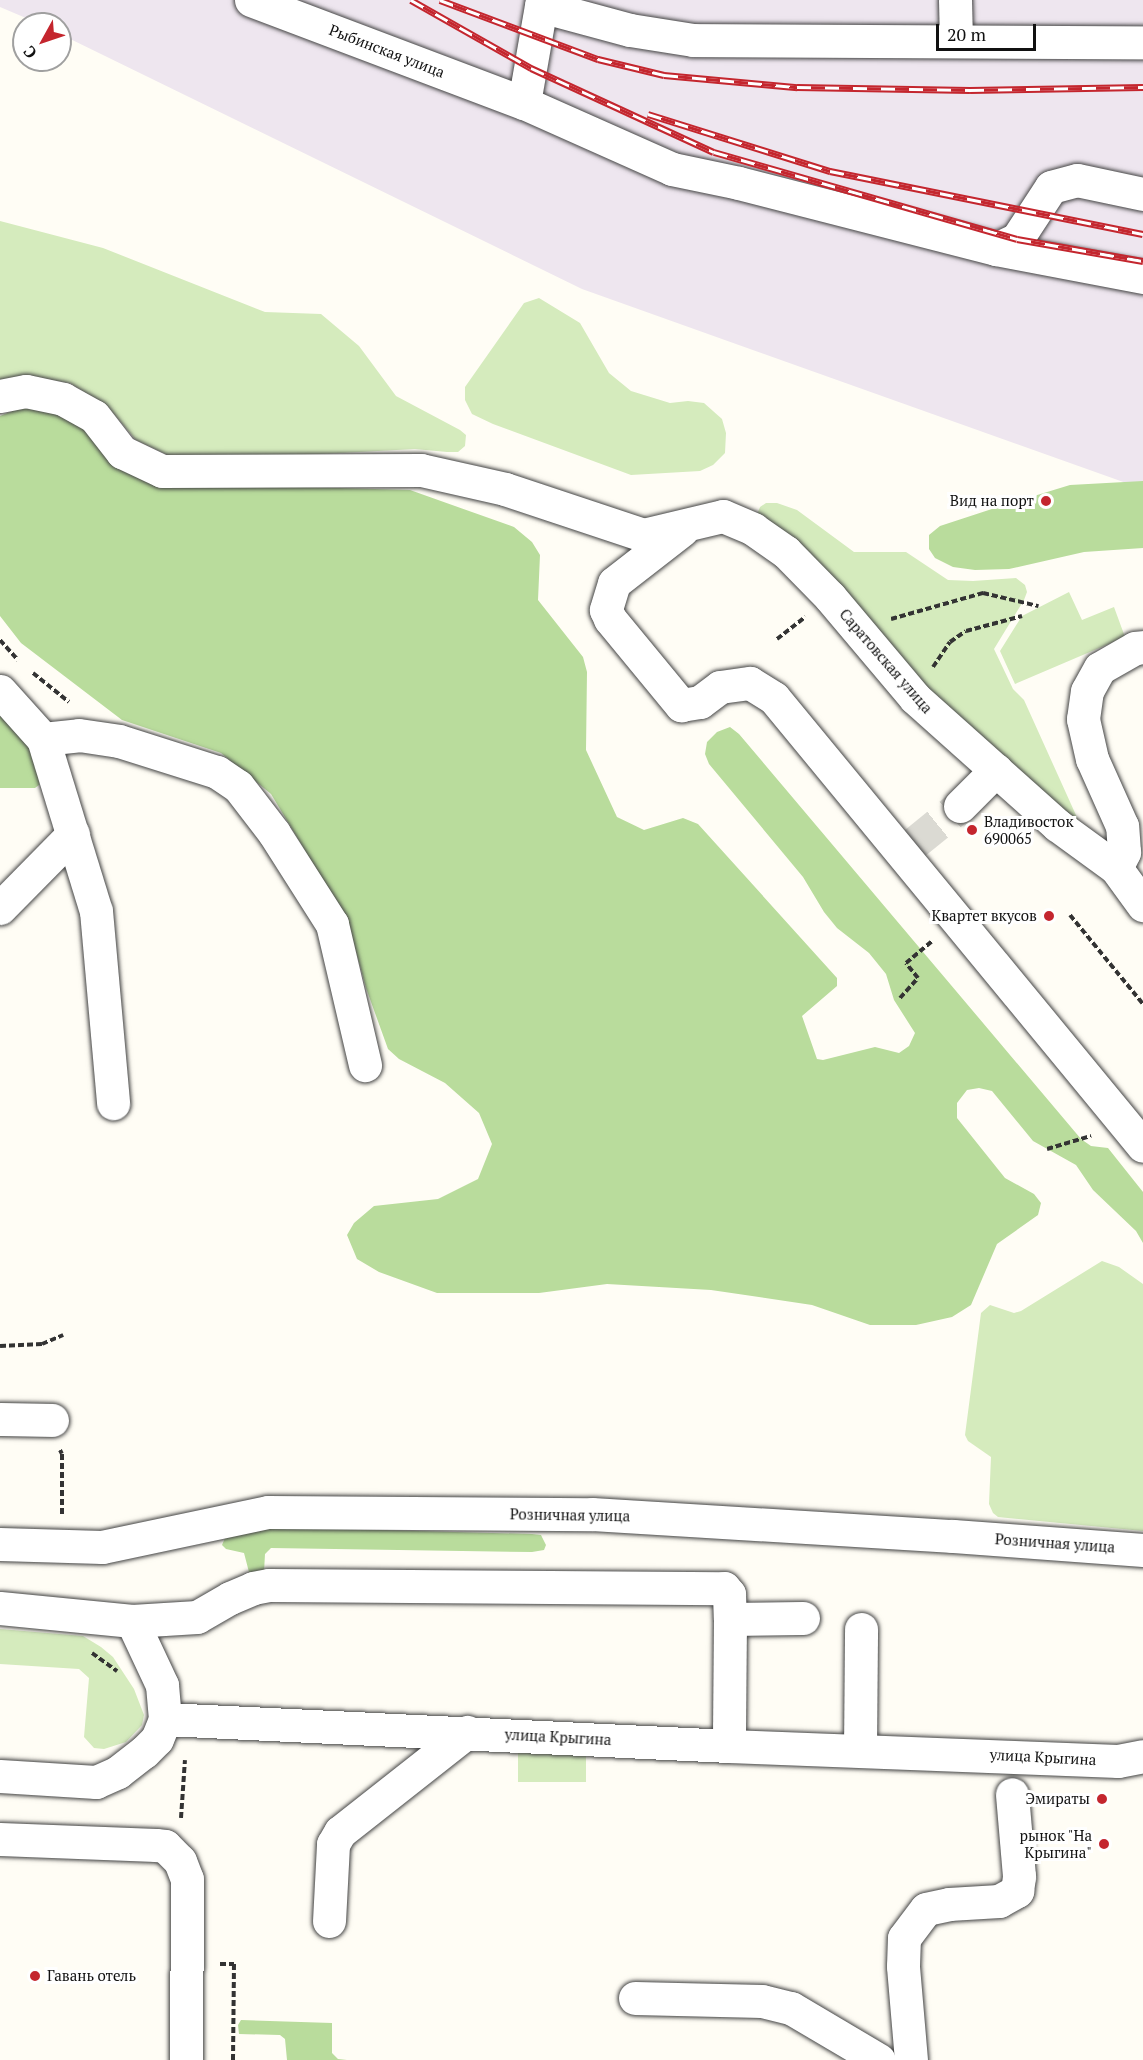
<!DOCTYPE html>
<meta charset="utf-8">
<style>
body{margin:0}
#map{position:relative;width:1143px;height:2060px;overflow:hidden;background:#fffdf5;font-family:"PT Serif",serif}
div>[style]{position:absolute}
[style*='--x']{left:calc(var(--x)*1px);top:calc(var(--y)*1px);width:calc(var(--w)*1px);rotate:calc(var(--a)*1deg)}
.industrial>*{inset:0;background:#eee6ef}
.green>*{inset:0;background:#d5ebbd;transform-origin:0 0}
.forest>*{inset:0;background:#b9dc9c}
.minor-tunnel>*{height:33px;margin-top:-16.5px;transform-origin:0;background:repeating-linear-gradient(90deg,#dbdad3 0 33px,transparent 0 49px)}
.path>*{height:4px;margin-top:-2px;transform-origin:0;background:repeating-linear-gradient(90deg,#333 0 6px,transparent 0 9px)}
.roads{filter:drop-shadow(0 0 2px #444) drop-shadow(0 0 2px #444)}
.minor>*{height:33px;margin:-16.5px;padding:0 16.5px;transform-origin:16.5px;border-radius:16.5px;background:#fff}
.rail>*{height:7px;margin-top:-3.5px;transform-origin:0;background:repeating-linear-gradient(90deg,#fff 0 14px,#c4262e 0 28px);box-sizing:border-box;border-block:2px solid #c4262e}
.dots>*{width:16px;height:16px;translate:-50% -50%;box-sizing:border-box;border:3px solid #fff;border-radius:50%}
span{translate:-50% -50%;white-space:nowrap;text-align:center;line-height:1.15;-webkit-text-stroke:6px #fff;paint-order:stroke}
.street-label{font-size:15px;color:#111}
.poi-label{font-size:15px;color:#111}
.right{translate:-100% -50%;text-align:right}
.left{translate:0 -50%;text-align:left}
.north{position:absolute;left:12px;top:12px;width:60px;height:60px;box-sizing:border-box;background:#fff;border:2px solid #a0a0a0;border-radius:50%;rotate:230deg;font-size:16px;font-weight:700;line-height:24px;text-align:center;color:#111}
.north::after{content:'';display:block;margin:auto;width:21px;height:27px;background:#c4262e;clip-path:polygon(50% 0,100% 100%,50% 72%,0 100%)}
.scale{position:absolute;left:936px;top:24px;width:100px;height:27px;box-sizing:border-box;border:3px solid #111;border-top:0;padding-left:8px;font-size:18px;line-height:21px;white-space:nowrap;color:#111;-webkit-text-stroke:4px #fff;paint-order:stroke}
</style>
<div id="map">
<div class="industrial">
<div style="clip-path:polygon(0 0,1143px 0,1143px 489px,582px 289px,60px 34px,60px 24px,40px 24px,0 7px)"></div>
</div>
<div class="green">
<div style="clip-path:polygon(0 221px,103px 248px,265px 312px,321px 314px,359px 346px,396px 396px,460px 430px,466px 435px,465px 446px,458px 452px,447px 452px,415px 449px,266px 457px,168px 455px,136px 440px,109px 408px,70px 383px,28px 376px,0 381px)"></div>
<div style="clip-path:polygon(539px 298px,580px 323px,609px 373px,631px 391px,670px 403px,688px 401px,704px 403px,722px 419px,726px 433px,725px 453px,713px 465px,700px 471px,631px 475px,493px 424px,472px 414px,465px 400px,465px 387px,524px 303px)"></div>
<div style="clip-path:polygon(766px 503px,777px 503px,797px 510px,854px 552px,906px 552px,948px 580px,973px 581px,1016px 578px,1025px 585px,1027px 592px,1024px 600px,994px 649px,1013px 689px,1024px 700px,1080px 824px,1002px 763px,756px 517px,760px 507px)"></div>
<div style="clip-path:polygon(1069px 592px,1082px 620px,1114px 607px,1125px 637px,1015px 684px,1000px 651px,1022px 616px)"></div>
<div style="clip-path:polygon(1102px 1261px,1119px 1267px,1143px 1284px,1143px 1531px,998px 1517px,993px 1513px,989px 1504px,991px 1457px,968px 1441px,965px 1435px,981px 1313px,990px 1305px,1014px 1313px,1021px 1311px)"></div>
<div style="clip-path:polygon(0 1629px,83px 1636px,101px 1647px,113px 1657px,134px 1689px,144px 1715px,142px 1725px,126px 1742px,104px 1749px,94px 1748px,84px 1737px,89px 1678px,79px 1669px,0 1664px)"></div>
<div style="left:518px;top:1747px;width:68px;height:35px"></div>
</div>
<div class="forest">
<div style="clip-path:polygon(20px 408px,53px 409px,83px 428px,116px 463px,269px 486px,410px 490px,514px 527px,532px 542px,540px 555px,538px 600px,583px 657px,587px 672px,586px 750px,617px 817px,644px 830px,683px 818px,698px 824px,837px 978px,837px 986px,802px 1016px,817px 1059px,823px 1060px,875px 1047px,899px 1053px,909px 1046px,915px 1033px,894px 1000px,886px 974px,869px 953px,837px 928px,824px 912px,803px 877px,709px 764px,705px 754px,707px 742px,717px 732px,730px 727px,739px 734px,1081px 1139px,1091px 1146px,1108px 1148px,1143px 1192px,1143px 1243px,1136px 1231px,1093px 1190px,1076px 1165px,1033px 1141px,992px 1091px,979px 1088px,967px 1090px,957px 1103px,957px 1118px,1005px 1178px,1034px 1194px,1041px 1203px,1038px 1215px,997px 1244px,971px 1305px,952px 1317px,916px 1325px,870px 1325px,812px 1305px,711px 1290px,607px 1284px,539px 1293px,437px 1293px,379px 1272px,357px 1259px,347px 1235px,354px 1223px,374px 1206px,438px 1199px,478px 1179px,492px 1144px,479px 1113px,445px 1083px,399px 1059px,388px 1049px,366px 988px,348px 922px,271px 794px,221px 753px,122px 720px,21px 643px,0 616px,0 416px)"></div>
<div style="clip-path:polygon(1143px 481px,1143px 548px,1084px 552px,1009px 569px,975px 570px,953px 567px,935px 558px,929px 549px,929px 535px,940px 526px,998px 507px,1070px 485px)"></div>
<div style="clip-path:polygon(0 715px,30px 748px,42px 776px,39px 785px,35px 788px,0 788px)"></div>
<div style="clip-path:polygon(270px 1527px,532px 1534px,541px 1535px,546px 1545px,544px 1550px,532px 1552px,271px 1548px,265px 1554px,264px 1572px,250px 1576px,244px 1553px,226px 1549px,222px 1545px,225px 1538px)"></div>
<div style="clip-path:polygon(241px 2020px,332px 2023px,332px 2053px,338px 2059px,347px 2060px,287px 2060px,285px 2039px,280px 2035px,239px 2034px,238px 2025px)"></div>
</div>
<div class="minor-tunnel">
<div style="--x:912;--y:845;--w:62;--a:-39.1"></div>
</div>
<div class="path">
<div style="--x:891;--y:619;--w:96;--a:-15.8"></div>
<div style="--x:983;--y:593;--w:57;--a:13.3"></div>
<div style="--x:777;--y:639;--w:36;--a:-38"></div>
<div style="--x:0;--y:640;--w:27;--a:48"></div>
<div style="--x:933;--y:667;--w:30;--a:-56"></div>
<div style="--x:950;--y:642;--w:19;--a:-35"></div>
<div style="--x:966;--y:631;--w:58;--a:-15"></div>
<div style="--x:33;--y:673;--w:46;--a:38.9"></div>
<div style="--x:1070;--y:915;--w:115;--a:50.6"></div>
<div style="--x:900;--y:998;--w:27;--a:-48"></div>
<div style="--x:918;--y:978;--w:19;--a:-129"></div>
<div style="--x:906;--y:963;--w:34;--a:-40"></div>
<div style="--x:1047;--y:1149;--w:46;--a:-16.5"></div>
<div style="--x:0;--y:1346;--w:42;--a:-2.7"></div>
<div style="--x:42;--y:1344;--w:23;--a:-23"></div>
<div style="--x:60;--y:1450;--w:4;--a:63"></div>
<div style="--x:62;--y:1454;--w:60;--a:90"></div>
<div style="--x:92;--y:1653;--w:31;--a:36"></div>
<div style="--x:181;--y:1818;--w:58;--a:-86.1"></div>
<div style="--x:220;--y:1964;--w:14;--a:0"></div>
<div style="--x:234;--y:1964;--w:96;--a:90.6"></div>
</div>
<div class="roads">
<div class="minor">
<div style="--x:251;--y:0;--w:292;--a:20.7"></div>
<div style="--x:524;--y:103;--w:162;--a:24"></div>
<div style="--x:672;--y:169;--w:68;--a:11.8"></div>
<div style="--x:739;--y:183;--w:265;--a:14.4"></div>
<div style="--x:996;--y:249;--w:150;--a:10.8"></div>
<div style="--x:955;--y:0;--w:40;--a:88.6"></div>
<div style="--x:541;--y:6;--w:92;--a:15.1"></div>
<div style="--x:630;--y:30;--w:64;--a:9"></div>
<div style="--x:693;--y:40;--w:450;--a:0.3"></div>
<div style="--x:524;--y:103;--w:105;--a:-80.1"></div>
<div style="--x:996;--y:249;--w:23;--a:-25"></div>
<div style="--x:1017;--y:239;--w:62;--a:-56.8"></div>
<div style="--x:1051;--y:187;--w:27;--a:-15"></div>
<div style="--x:1077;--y:180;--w:67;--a:12"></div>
<div style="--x:0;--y:396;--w:26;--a:-11"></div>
<div style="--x:26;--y:391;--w:38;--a:12"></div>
<div style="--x:63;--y:399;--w:35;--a:29"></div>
<div style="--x:94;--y:416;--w:46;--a:52.1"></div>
<div style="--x:122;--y:452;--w:44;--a:25.4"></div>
<div style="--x:162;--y:471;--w:259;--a:-0.2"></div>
<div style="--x:421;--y:470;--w:86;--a:12.7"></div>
<div style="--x:505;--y:489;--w:145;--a:18.4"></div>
<div style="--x:643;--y:535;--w:82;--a:-13.4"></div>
<div style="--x:723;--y:516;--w:33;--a:23"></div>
<div style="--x:753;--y:529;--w:40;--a:34.9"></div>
<div style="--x:786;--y:552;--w:63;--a:45.6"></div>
<div style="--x:830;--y:597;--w:132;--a:49.9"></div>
<div style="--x:915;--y:698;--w:191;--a:41.8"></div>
<div style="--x:1057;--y:825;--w:73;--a:36.1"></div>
<div style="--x:1116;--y:868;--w:46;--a:53.9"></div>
<div style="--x:682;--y:530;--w:86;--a:142.1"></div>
<div style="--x:614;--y:583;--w:28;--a:107"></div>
<div style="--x:606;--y:610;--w:10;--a:66"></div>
<div style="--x:610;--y:619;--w:112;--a:50.5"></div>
<div style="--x:681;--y:705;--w:19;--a:-9"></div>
<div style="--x:700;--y:702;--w:25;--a:-37"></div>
<div style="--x:720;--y:687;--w:30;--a:-8"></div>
<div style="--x:750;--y:683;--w:28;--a:32"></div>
<div style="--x:774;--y:698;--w:580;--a:50.52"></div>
<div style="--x:0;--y:691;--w:64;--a:48.1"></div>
<div style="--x:43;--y:739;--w:180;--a:72.9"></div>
<div style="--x:96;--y:911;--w:193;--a:84.9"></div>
<div style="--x:43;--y:739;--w:36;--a:-6"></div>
<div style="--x:79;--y:735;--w:40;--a:8.5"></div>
<div style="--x:119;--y:741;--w:103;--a:17.6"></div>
<div style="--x:217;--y:772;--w:25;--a:34"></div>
<div style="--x:238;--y:786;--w:59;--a:52.5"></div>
<div style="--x:274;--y:833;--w:108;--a:57.5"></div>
<div style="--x:332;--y:924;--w:145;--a:76.8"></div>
<div style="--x:960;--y:806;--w:51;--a:-45"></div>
<div style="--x:1116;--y:868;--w:18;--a:-63"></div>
<div style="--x:1124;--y:852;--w:26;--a:-94"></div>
<div style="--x:1122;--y:826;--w:73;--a:-114.1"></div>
<div style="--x:1092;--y:759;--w:41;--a:-102.7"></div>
<div style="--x:1083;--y:719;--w:28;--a:-82"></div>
<div style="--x:1087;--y:691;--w:26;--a:-61"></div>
<div style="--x:1100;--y:668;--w:40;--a:-29.7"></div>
<div style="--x:1135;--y:648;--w:8;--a:-7"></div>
<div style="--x:0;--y:908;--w:104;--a:-45.4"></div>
<div style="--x:0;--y:1419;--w:52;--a:1.1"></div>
<div style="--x:0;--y:1544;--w:102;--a:1.7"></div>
<div style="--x:102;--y:1547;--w:170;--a:-11.9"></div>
<div style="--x:268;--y:1512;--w:324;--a:0.4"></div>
<div style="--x:592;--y:1514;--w:362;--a:3.5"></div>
<div style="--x:953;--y:1536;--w:191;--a:4.2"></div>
<div style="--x:0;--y:1608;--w:133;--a:5.6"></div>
<div style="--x:132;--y:1621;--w:71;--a:64.9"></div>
<div style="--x:162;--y:1685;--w:34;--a:85"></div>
<div style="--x:730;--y:1619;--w:73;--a:-0.8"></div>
<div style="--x:132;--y:1621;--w:65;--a:-3.5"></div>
<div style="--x:197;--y:1617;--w:38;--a:-30"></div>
<div style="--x:230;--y:1598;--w:25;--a:-23"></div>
<div style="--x:253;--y:1588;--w:16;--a:-11"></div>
<div style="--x:269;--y:1585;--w:455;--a:0.4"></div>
<div style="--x:724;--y:1588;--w:8;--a:50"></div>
<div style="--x:729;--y:1594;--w:25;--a:88"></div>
<div style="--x:730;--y:1619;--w:127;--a:90.5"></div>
<div style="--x:860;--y:1750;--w:121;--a:-89.5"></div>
<div style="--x:0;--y:1776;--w:96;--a:3.6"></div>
<div style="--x:96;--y:1782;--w:24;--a:-24"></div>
<div style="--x:118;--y:1772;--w:33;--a:-38"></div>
<div style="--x:144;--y:1752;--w:18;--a:-45"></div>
<div style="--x:157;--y:1739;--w:22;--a:-68"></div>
<div style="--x:165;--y:1719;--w:565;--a:2.74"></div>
<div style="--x:729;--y:1746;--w:389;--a:2.2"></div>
<div style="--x:1118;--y:1761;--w:25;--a:-11"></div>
<div style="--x:0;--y:1839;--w:156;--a:2.2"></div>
<div style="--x:156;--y:1845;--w:9;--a:6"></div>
<div style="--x:165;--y:1846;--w:21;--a:45"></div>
<div style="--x:180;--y:1861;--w:19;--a:69"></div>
<div style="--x:187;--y:1879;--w:181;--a:90.3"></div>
<div style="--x:329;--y:1921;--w:77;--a:-87"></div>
<div style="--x:333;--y:1844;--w:14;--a:-60"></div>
<div style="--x:340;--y:1832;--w:162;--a:-38.2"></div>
<div style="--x:635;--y:1998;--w:127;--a:1.4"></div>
<div style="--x:762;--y:2001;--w:30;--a:14"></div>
<div style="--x:791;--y:2008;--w:102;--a:30.6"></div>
<div style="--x:911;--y:2060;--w:94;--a:-94.9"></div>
<div style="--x:903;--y:1966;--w:28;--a:-88"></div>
<div style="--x:904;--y:1938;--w:36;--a:-53"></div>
<div style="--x:926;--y:1909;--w:24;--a:-12"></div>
<div style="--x:949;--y:1904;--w:50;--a:-3.4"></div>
<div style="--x:999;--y:1901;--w:21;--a:-29"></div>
<div style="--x:1017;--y:1891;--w:15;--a:-82"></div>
<div style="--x:1019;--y:1876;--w:82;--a:-94.9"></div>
</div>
</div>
<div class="rail">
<div style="--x:411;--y:0;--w:138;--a:29.5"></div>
<div style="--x:531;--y:68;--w:201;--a:24.7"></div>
<div style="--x:714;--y:152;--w:315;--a:16"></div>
<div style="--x:1017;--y:239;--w:128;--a:9.9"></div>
<div style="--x:440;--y:0;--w:169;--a:20.5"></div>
<div style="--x:598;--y:59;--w:68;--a:13.6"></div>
<div style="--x:664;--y:75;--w:134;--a:5.2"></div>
<div style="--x:797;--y:87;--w:173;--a:1"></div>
<div style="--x:970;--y:90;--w:173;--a:-1"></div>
<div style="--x:648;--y:114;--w:191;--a:17.4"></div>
<div style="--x:830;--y:171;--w:319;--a:11.4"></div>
</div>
<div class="dots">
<div style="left:1046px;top:501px;background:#c4262e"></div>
<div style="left:972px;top:830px;background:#c4262e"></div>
<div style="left:1049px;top:916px;background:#c4262e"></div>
<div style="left:1102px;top:1799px;background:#c4262e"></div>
<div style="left:1104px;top:1844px;background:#c4262e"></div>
<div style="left:35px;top:1976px;background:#c4262e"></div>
</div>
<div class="street-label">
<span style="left:387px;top:51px;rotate:21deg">Рыбинская улица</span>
<span style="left:886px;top:661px;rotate:49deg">Саратовская улица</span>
<span style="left:570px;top:1515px;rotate:1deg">Розничная улица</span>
<span style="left:1055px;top:1543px;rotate:4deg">Розничная улица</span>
<span style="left:558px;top:1737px;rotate:3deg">улица Крыгина</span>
<span style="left:1043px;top:1757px;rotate:3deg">улица Крыгина</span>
</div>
<div class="poi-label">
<span class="right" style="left:1034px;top:501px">Вид на порт</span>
<span class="left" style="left:984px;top:830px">Владивосток<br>690065</span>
<span class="right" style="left:1037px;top:916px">Квартет вкусов</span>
<span class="right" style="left:1090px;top:1799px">Эмираты</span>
<span class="right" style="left:1092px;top:1844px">рынок "На<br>Крыгина"</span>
<span class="left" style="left:47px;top:1976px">Гавань отель</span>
</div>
<div class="north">С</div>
<div class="scale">20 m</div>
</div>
